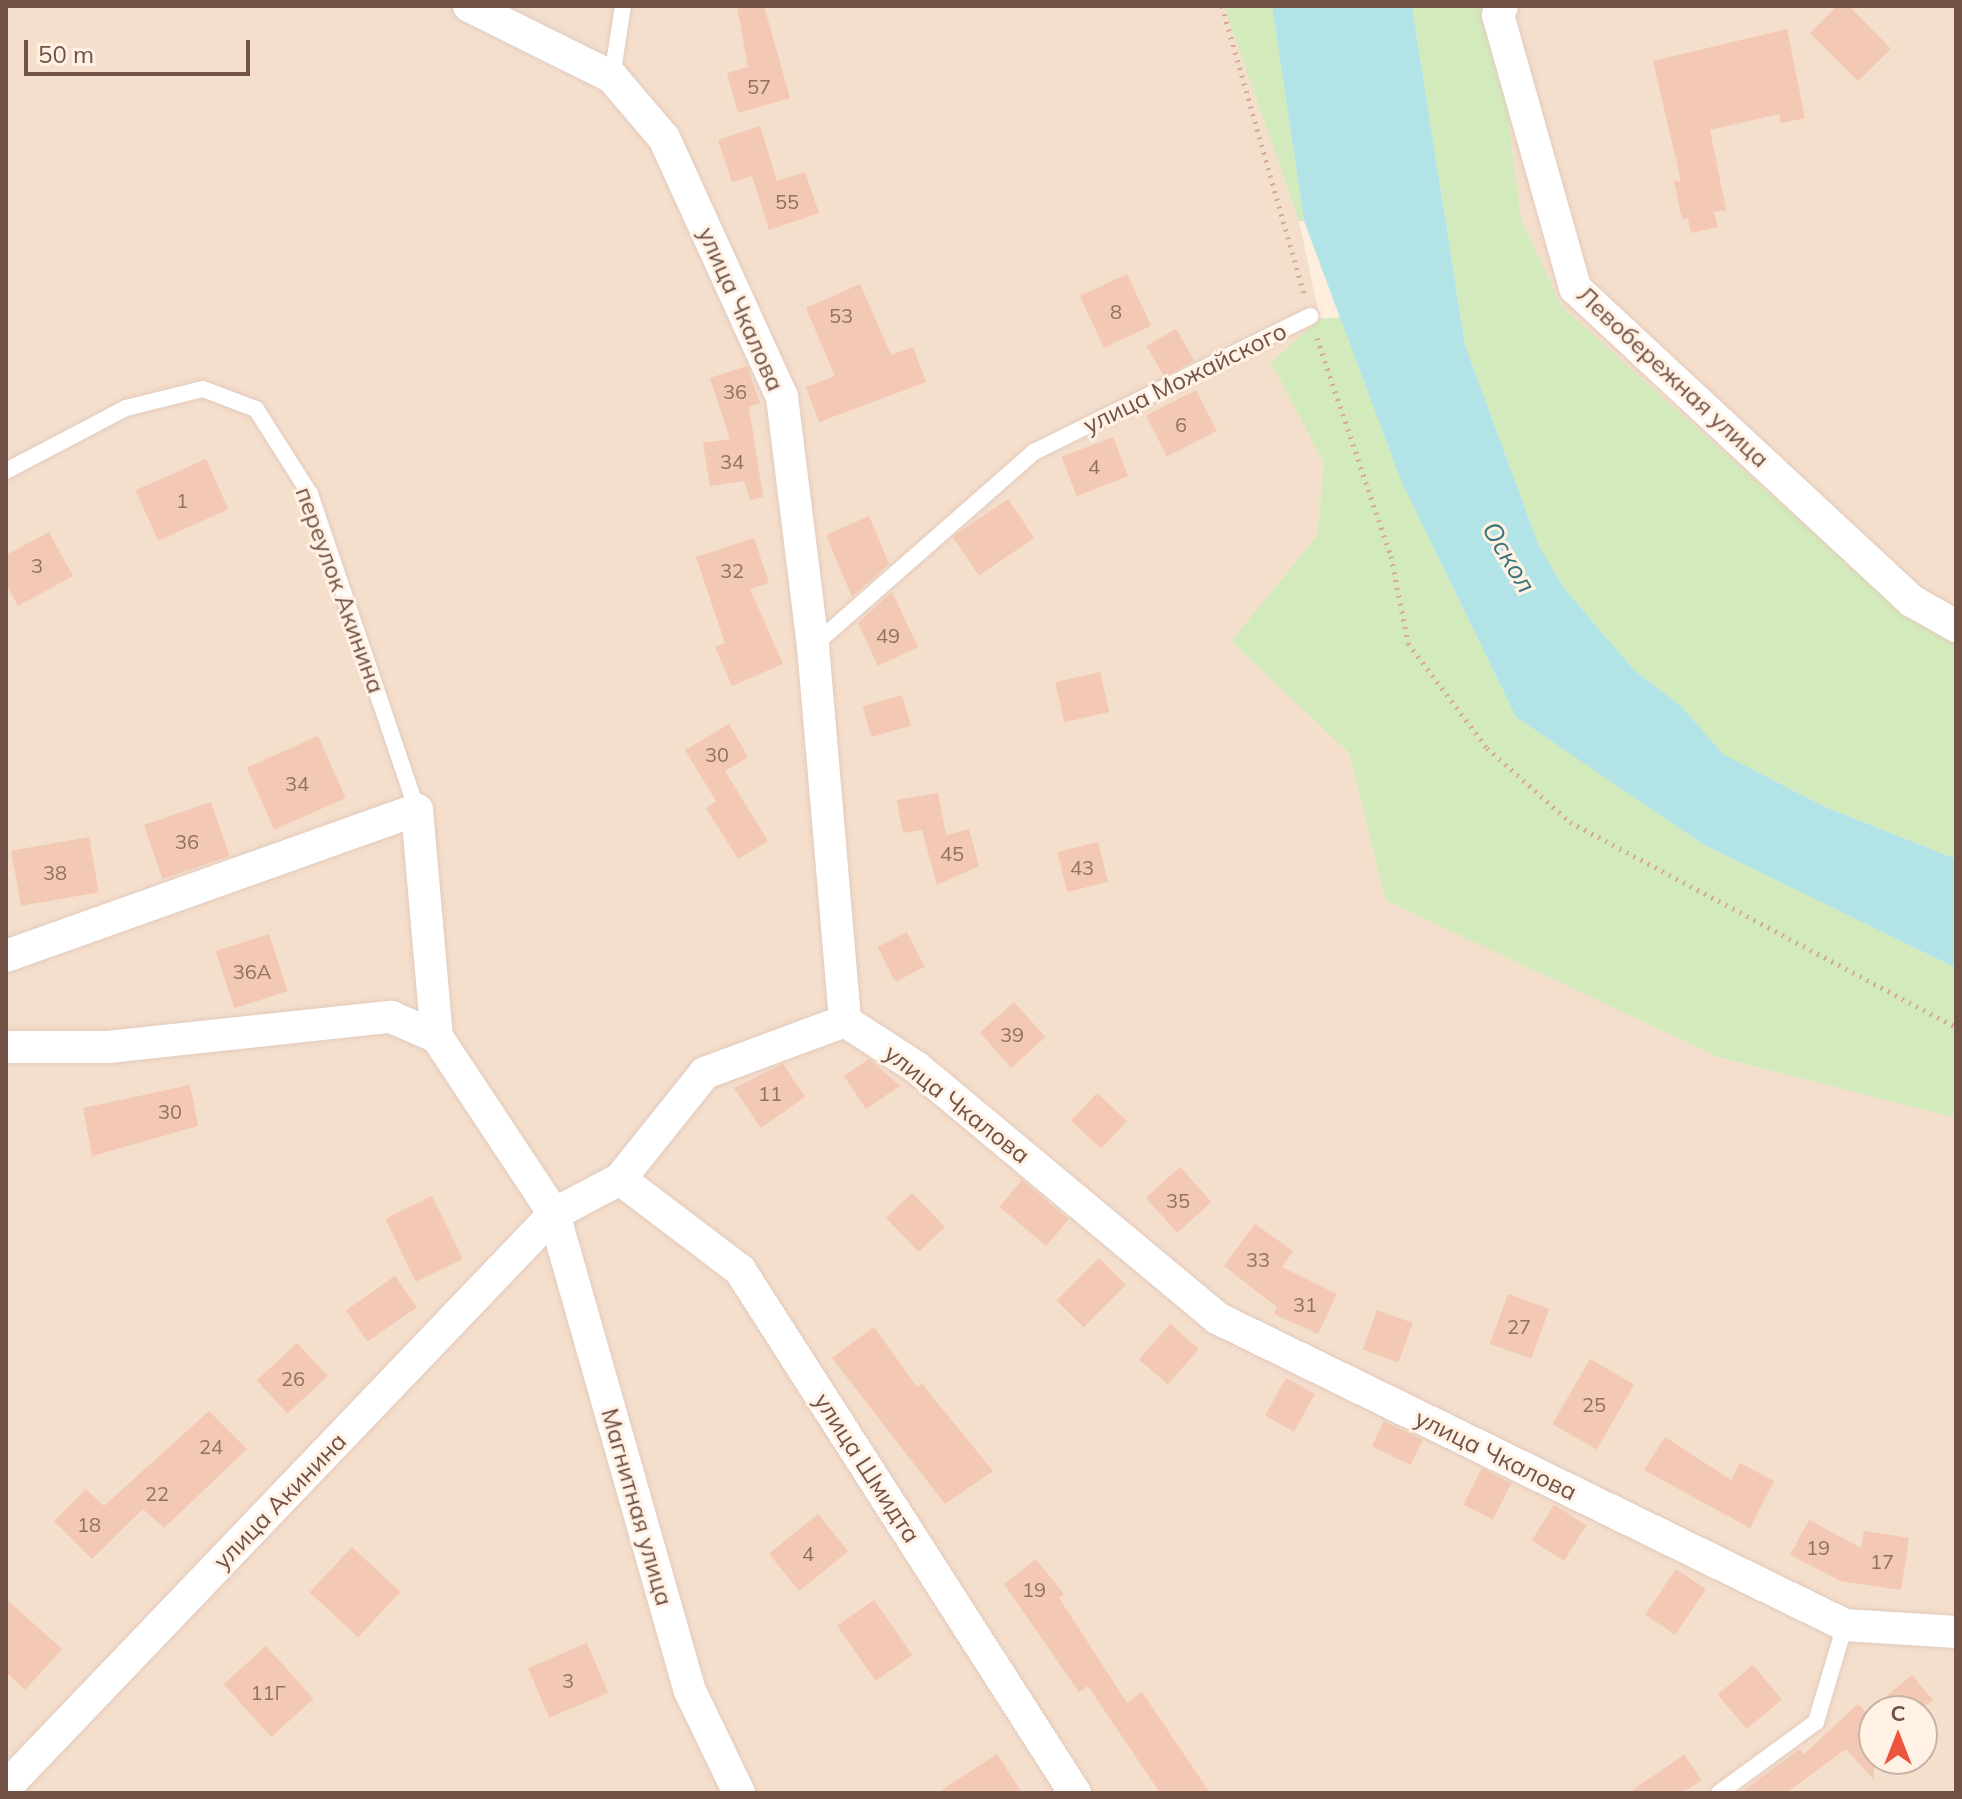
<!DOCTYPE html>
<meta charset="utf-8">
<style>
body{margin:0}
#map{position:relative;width:1962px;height:1799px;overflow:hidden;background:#fdeedd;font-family:Mulish,sans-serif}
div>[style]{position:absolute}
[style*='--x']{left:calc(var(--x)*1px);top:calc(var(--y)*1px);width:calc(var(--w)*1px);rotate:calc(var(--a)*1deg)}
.residential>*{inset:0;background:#f4decc}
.green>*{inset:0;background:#d3eabc}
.water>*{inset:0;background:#b2e3e6}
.building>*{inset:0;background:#f3c8b4;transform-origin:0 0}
.path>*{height:5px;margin-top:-2.5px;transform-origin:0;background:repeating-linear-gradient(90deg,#d7ab98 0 2px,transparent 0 8px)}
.roads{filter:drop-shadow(0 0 2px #e2cbbd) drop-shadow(0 0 2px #e2cbbd)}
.lane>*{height:16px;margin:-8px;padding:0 8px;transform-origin:8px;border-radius:8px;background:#fff}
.street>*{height:32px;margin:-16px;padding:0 16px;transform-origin:16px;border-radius:16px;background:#fff}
span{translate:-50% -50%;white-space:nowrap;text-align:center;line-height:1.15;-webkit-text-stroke:6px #fff2e4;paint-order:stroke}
.number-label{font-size:20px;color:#927062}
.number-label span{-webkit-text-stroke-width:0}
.street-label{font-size:24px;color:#725246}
.water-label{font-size:26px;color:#3a7479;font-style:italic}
.frame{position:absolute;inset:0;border:8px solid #725246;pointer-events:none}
.north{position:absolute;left:1858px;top:1695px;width:80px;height:80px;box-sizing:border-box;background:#fff2e4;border:2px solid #c7b2a5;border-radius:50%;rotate:0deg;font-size:22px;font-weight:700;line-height:32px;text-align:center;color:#725246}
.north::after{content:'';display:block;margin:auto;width:28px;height:36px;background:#eb553e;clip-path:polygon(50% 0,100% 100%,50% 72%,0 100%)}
.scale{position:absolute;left:24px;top:40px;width:226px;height:36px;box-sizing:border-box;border:4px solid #725246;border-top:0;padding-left:10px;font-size:24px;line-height:28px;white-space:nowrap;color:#725246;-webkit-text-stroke:6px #fff2e4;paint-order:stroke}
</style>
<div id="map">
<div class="residential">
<div style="clip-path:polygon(evenodd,6px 6px,1224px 6px,1299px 221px,1320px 319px,1271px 362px,1324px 464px,1317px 537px,1231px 641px,1350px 754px,1385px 900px,1718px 1057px,1956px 1118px,1956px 1793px,6px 1793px,6px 6px,1874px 1711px,1922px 1711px,1922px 1759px,1874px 1759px,1874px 1711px)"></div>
<div style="clip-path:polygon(1494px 6px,1956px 6px,1956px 641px,1899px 609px,1562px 307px,1521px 219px)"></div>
</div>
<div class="green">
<div style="clip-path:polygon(1224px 6px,1272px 6px,1304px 221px,1299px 221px)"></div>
<div style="clip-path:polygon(1412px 6px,1494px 6px,1521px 219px,1562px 307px,1899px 609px,1956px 641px,1956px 859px,1823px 806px,1723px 754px,1681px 706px,1634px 670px,1563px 587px,1539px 546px,1465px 345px)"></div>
<div style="clip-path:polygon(1340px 317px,1401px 481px,1516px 717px,1704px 845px,1956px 968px,1956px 1118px,1718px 1057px,1385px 900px,1350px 754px,1231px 641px,1317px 536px,1324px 464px,1271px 362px,1320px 319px)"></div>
</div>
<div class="water">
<div style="clip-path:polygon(1272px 6px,1412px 6px,1465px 345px,1539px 546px,1563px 587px,1634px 670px,1681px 706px,1723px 754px,1823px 806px,1956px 859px,1956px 968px,1704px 845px,1516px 717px,1401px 481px,1304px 221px)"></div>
</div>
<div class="building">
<div style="clip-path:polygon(737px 6px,764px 6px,790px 98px,738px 113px,727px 73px,748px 67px)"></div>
<div style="clip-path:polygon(1837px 6px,1849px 6px,1891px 49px,1858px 81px,1810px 33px)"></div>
<div style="clip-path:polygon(1787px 29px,1805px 118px,1781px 123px,1779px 114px,1710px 130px,1726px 210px,1714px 212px,1718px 227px,1691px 233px,1688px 218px,1682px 219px,1674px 182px,1681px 181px,1653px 61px)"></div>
<div style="clip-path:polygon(760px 126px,777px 181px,805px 172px,819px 213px,769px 230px,752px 176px,732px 182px,718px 140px)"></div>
<div style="left:1127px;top:274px;width:57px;height:52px;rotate:65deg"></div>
<div style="clip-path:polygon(860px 284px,891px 355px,913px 347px,926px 382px,819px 422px,806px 387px,835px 376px,806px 308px)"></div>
<div style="left:1176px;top:329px;width:36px;height:34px;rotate:60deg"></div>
<div style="clip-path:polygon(747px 366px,760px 403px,749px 407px,763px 497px,750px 500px,744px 481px,710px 486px,703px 443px,730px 439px,710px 378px)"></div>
<div style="left:1196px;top:390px;width:46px;height:56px;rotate:63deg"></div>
<div style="left:1113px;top:437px;width:42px;height:55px;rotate:69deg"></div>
<div style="left:206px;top:459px;width:55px;height:77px;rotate:66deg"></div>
<div style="left:1008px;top:499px;width:47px;height:67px;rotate:56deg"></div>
<div style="clip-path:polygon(869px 516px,889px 564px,852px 597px,826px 535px)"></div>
<div style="clip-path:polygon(49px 532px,73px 576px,18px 606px,6px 584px,6px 555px)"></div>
<div style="clip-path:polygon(754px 538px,769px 583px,750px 589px,783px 664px,732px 686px,715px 647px,725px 643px,696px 557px)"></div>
<div style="clip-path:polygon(892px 592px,918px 647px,878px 666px,858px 623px)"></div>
<div style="left:1100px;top:672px;width:41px;height:46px;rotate:77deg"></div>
<div style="left:902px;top:695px;width:32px;height:41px;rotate:74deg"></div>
<div style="clip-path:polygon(729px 724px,748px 757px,725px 771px,768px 841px,738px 859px,706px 808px,716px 801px,685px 750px)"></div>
<div style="left:318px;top:736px;width:68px;height:78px;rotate:66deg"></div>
<div style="clip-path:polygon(938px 793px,946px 835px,969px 829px,979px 866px,937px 885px,922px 830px,903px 833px,897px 800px)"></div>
<div style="left:211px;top:802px;width:57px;height:71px;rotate:71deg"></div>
<div style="left:89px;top:837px;width:56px;height:79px;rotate:80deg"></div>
<div style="left:1098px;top:842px;width:41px;height:42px;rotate:76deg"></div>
<div style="left:907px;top:932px;width:39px;height:33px;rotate:63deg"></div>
<div style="left:269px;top:934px;width:60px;height:56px;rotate:72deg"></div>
<div style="left:1014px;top:1002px;width:47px;height:46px;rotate:48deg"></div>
<div style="clip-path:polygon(869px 1059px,900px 1086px,866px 1109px,844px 1076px)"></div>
<div style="clip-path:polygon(783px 1064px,805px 1097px,761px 1128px,734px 1088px)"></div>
<div style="clip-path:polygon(190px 1085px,198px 1126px,92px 1156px,83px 1108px)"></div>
<div style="left:1097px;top:1093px;width:41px;height:38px;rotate:43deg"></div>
<div style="left:1180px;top:1167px;width:47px;height:46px;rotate:48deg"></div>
<div style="left:1022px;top:1180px;width:61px;height:35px;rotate:40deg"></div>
<div style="left:912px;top:1193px;width:47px;height:36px;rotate:46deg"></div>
<div style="left:432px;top:1196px;width:70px;height:52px;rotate:64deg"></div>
<div style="clip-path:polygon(1255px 1224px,1293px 1251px,1282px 1267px,1337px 1294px,1318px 1334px,1274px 1314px,1277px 1307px,1224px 1266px)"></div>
<div style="left:1099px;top:1258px;width:38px;height:60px;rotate:45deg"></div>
<div style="left:395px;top:1276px;width:38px;height:60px;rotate:55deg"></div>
<div style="left:1508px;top:1294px;width:44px;height:53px;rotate:20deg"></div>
<div style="left:1377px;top:1310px;width:38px;height:42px;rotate:20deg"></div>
<div style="left:1170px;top:1324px;width:38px;height:47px;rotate:41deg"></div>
<div style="clip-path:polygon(874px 1327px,917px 1387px,922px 1384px,993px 1471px,945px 1504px,832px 1358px)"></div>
<div style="left:297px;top:1343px;width:45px;height:55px;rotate:47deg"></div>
<div style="left:1590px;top:1359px;width:51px;height:75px;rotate:30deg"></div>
<div style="left:1286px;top:1378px;width:33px;height:43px;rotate:29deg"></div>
<div style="clip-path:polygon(209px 1411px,247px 1449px,164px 1528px,143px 1509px,92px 1559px,54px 1521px,86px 1489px,104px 1506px)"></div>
<div style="left:1384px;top:1421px;width:43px;height:28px;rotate:26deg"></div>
<div style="clip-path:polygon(1665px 1437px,1731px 1480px,1740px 1463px,1774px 1481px,1750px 1528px,1644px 1470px)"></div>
<div style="left:1482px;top:1468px;width:33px;height:41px;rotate:27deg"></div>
<div style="left:1554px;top:1505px;width:38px;height:42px;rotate:32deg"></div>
<div style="left:818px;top:1514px;width:48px;height:63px;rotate:51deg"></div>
<div style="clip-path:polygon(1809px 1520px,1861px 1548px,1864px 1531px,1909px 1538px,1901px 1590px,1841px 1581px,1790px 1555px)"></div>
<div style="left:352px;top:1547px;width:66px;height:62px;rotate:43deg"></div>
<div style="clip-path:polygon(1036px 1559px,1064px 1594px,1059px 1598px,1127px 1703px,1142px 1692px,1210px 1793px,1160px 1793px,1088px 1686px,1079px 1692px,1004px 1584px)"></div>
<div style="left:1676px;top:1569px;width:36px;height:55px;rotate:34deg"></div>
<div style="clip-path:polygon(6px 1599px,62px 1649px,25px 1690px,6px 1672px)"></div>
<div style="left:874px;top:1600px;width:67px;height:45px;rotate:55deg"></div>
<div style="left:587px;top:1643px;width:54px;height:64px;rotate:67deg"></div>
<div style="left:266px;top:1646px;width:71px;height:57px;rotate:48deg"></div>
<div style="left:1753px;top:1665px;width:45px;height:46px;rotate:50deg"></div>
<div style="clip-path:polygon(1912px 1675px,1933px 1700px,1919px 1711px,1868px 1711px)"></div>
<div style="clip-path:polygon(1858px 1704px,1874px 1720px,1874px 1780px,1846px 1749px,1786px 1793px,1740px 1793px,1800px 1749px,1804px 1754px)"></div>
<div style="clip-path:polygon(997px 1754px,1022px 1793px,937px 1793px)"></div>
<div style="clip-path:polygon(1684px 1755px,1702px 1780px,1682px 1793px,1628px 1793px)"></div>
</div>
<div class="path">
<div style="--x:1222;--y:6;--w:304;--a:74.1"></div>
<div style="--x:1317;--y:338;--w:230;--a:71.3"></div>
<div style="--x:1391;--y:556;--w:89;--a:78.9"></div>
<div style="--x:1408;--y:643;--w:131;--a:53"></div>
<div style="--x:1487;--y:748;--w:111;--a:41.7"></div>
<div style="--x:1570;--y:822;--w:437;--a:28"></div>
</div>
<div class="roads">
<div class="lane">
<div style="--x:612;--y:77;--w:72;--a:-81.2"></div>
<div style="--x:6;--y:471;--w:136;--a:-27.7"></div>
<div style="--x:126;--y:408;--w:79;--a:-13.9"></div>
<div style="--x:203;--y:389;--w:57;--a:20.7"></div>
<div style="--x:256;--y:409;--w:101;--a:57.6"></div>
<div style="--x:310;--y:494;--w:334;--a:71.3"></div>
<div style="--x:813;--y:646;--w:294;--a:-41.3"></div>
<div style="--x:1034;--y:452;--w:308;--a:-26.2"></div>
<div style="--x:1719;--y:1793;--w:120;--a:-36.2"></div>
<div style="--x:1816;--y:1722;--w:101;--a:-73.4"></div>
</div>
<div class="street">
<div style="--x:469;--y:6;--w:160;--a:26.4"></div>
<div style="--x:612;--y:77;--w:80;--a:49.6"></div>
<div style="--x:664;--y:138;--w:285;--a:65.5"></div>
<div style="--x:782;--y:397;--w:251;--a:82.9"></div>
<div style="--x:813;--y:646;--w:376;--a:85.1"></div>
<div style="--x:845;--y:1021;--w:85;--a:32.9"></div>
<div style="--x:916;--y:1067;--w:392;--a:39.8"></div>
<div style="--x:1217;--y:1318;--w:699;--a:26.05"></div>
<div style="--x:1845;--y:1625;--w:111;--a:3.6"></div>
<div style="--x:1502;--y:6;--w:10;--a:114"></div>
<div style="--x:1498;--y:15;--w:284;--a:74.2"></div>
<div style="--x:1575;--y:288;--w:460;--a:42.9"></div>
<div style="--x:1912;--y:601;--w:51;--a:29.6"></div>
<div style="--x:6;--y:956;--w:436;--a:-19.6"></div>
<div style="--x:417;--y:810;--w:228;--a:85"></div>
<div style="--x:6;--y:1047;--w:102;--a:0"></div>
<div style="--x:108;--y:1047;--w:285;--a:-6.1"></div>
<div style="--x:391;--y:1017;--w:50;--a:23.5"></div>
<div style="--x:437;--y:1037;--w:212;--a:56.5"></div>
<div style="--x:554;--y:1214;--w:496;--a:74.1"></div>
<div style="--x:690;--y:1691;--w:113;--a:64.3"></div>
<div style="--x:620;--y:1179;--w:151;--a:37.2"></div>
<div style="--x:740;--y:1270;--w:621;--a:57.36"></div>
<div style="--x:6;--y:1787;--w:793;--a:-46.28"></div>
<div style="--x:554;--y:1214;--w:75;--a:-27.9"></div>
<div style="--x:620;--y:1179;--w:136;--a:-51.3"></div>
<div style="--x:705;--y:1073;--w:149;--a:-20.4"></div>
</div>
</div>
<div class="number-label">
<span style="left:759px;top:86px">57</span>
<span style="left:787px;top:201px">55</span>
<span style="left:1116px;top:311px">8</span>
<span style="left:841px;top:315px">53</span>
<span style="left:735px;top:391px">36</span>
<span style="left:1181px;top:424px">6</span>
<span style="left:732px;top:461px">34</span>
<span style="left:1094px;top:466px">4</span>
<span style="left:182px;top:500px">1</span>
<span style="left:37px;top:565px">3</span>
<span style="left:732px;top:570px">32</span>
<span style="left:888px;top:635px">49</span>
<span style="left:717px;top:754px">30</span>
<span style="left:297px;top:783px">34</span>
<span style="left:187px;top:841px">36</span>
<span style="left:952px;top:853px">45</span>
<span style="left:1082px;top:867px">43</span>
<span style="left:55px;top:872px">38</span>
<span style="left:252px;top:971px">36А</span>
<span style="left:1012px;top:1034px">39</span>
<span style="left:770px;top:1093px">11</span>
<span style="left:170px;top:1111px">30</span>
<span style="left:1178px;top:1200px">35</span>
<span style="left:1258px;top:1259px">33</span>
<span style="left:1305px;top:1304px">31</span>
<span style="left:1519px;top:1326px">27</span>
<span style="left:293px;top:1378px">26</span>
<span style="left:1594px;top:1404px">25</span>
<span style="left:211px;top:1446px">24</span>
<span style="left:157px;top:1493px">22</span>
<span style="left:89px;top:1524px">18</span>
<span style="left:1818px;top:1547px">19</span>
<span style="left:808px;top:1553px">4</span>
<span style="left:1882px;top:1561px">17</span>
<span style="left:1034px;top:1589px">19</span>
<span style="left:568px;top:1680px">3</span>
<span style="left:268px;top:1692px">11Г</span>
</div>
<div class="street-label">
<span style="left:741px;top:309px;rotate:66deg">улица Чкалова</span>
<span style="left:1673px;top:377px;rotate:43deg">Левобережная улица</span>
<span style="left:1185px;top:378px;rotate:-26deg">улица Можайского</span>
<span style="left:340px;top:590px;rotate:70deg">переулок Акинина</span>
<span style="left:957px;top:1104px;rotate:38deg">улица Чкалова</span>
<span style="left:1496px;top:1455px;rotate:26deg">улица Чкалова</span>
<span style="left:867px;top:1468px;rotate:57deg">улица Шмидта</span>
<span style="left:280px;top:1501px;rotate:-46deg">улица Акинина</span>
<span style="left:637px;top:1507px;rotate:74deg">Магнитная улица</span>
</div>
<div class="water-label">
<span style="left:1509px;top:557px;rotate:59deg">Оскол</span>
</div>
<div class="frame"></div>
<div class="north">С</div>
<div class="scale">50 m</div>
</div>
